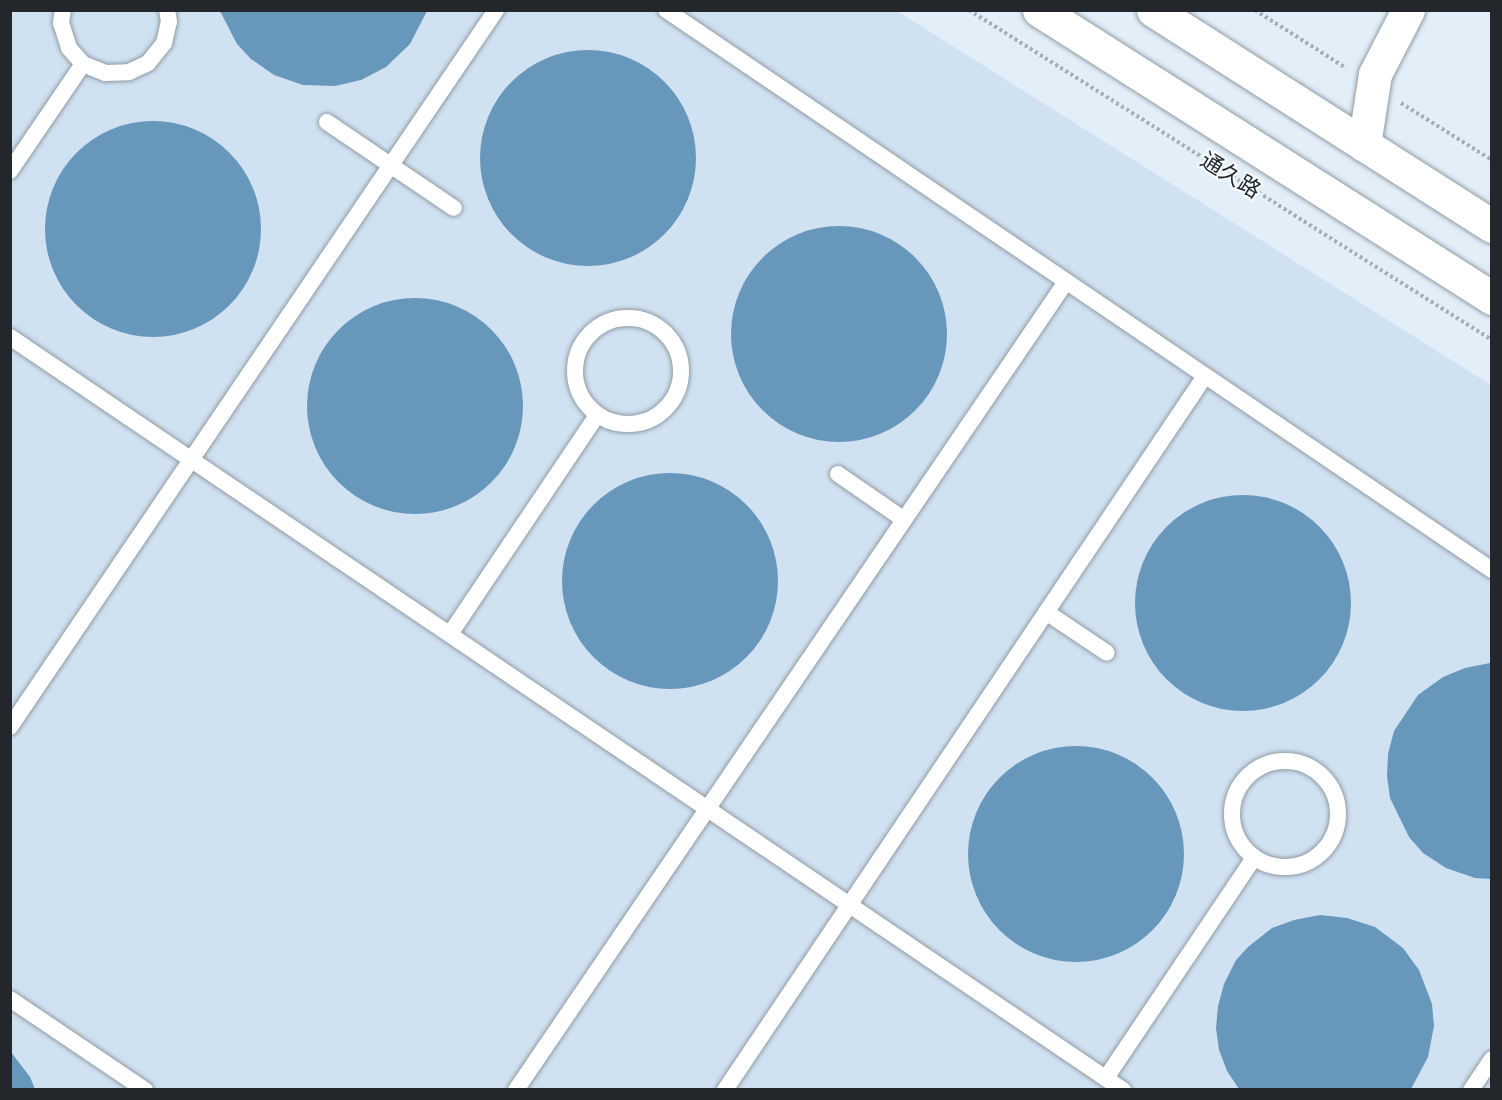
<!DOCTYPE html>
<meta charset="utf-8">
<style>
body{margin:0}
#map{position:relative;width:1502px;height:1100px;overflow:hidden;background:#e2eef8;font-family:"Alegreya Sans","Noto Sans SC",sans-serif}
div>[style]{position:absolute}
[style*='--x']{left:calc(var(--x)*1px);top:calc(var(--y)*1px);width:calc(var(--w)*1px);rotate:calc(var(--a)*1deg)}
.built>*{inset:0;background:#d0e2f2}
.water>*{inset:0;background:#6897bc}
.round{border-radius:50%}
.path>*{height:4px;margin-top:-2px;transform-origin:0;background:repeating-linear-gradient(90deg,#a6afb7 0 3px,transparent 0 6px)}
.roads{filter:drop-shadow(0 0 2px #919ca5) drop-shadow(0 0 2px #919ca5)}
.service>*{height:16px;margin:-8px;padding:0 8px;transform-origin:8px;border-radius:8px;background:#fff}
.service>.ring{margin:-8px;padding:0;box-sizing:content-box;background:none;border:16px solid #fff;border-radius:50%}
.minor>*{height:33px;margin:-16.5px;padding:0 16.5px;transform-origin:16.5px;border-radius:16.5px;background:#fff}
.primary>*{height:33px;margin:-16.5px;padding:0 16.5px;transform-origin:16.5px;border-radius:16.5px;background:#fff}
span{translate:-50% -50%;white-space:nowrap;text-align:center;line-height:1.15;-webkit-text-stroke:4.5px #f5fafe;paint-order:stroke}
.street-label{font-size:22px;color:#23272b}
.frame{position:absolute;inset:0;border:12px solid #23272b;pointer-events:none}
</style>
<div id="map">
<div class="built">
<div style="clip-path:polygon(10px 11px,897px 11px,1491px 385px,1491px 1089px,11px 1089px)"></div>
</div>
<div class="water">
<div style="clip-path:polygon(220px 11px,220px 10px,427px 11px,410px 44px,386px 67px,361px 80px,335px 86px,303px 85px,274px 75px,251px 59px,237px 44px)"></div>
<div class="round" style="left:480px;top:50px;width:216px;height:216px"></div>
<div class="round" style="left:45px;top:121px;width:216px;height:216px"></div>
<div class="round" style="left:731px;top:226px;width:216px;height:216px"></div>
<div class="round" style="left:307px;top:298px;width:216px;height:216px"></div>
<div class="round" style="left:562px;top:473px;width:216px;height:216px"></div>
<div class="round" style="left:1135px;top:495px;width:216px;height:216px"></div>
<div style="clip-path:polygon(1490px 663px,1491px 879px,1475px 878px,1446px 868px,1423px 853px,1409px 837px,1390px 798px,1387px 776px,1388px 754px,1394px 731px,1418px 695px,1443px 677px,1465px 668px)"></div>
<div class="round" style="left:968px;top:746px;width:216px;height:216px"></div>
<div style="clip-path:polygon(1320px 915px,1347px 918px,1375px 927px,1403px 948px,1419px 970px,1432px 1004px,1434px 1026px,1428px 1057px,1411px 1089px,1239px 1089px,1227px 1071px,1219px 1050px,1216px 1028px,1218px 1006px,1224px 984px,1236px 960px,1248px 947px,1272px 928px,1294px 920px)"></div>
<div style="clip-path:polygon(11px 1052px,30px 1077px,35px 1089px,11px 1089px)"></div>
</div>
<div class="path">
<div style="--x:969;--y:10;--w:618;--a:32.25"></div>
<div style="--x:1255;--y:10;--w:108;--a:32.5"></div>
<div style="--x:1401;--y:103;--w:107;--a:32.1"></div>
</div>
<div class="roads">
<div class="service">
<div style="--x:63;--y:10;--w:13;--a:99"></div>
<div style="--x:61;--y:23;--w:26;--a:72"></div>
<div style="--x:69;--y:48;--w:21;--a:49"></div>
<div style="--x:83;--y:64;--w:24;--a:22"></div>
<div style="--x:105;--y:73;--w:24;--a:-2"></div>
<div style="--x:129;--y:72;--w:21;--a:-25"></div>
<div style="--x:148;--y:63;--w:26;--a:-51"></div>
<div style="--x:164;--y:43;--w:22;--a:-77"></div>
<div style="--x:169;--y:22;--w:12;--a:-99"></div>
<div style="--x:666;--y:10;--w:998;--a:34.14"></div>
<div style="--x:327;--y:122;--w:153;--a:34.1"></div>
<div style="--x:10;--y:171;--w:130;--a:-55.7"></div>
<div class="ring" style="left:575px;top:318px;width:90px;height:90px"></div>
<div style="--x:10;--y:337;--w:1344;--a:34.08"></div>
<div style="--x:838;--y:474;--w:79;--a:34.7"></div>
<div style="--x:1046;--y:612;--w:73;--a:33.9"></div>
<div style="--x:450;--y:634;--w:264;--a:-56.1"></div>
<div style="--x:10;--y:727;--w:866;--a:-55.87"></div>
<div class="ring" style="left:1232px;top:761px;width:90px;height:90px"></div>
<div style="--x:10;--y:999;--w:163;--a:34"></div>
<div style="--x:1106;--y:1078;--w:265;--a:-56.1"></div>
<div style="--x:516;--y:1090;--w:977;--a:-55.76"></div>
<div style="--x:725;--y:1090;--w:860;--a:-56.09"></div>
<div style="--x:1471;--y:1090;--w:37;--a:-56"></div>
</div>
<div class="minor">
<div style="--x:1364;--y:145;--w:72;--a:-81.2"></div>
<div style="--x:1375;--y:74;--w:72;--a:-62.7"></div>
</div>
<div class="primary">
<div style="--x:1039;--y:10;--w:537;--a:32.45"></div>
<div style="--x:1153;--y:10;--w:402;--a:32.5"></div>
</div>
</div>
<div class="street-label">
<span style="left:1230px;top:176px;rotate:32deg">通久路</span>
</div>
<div class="frame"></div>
</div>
